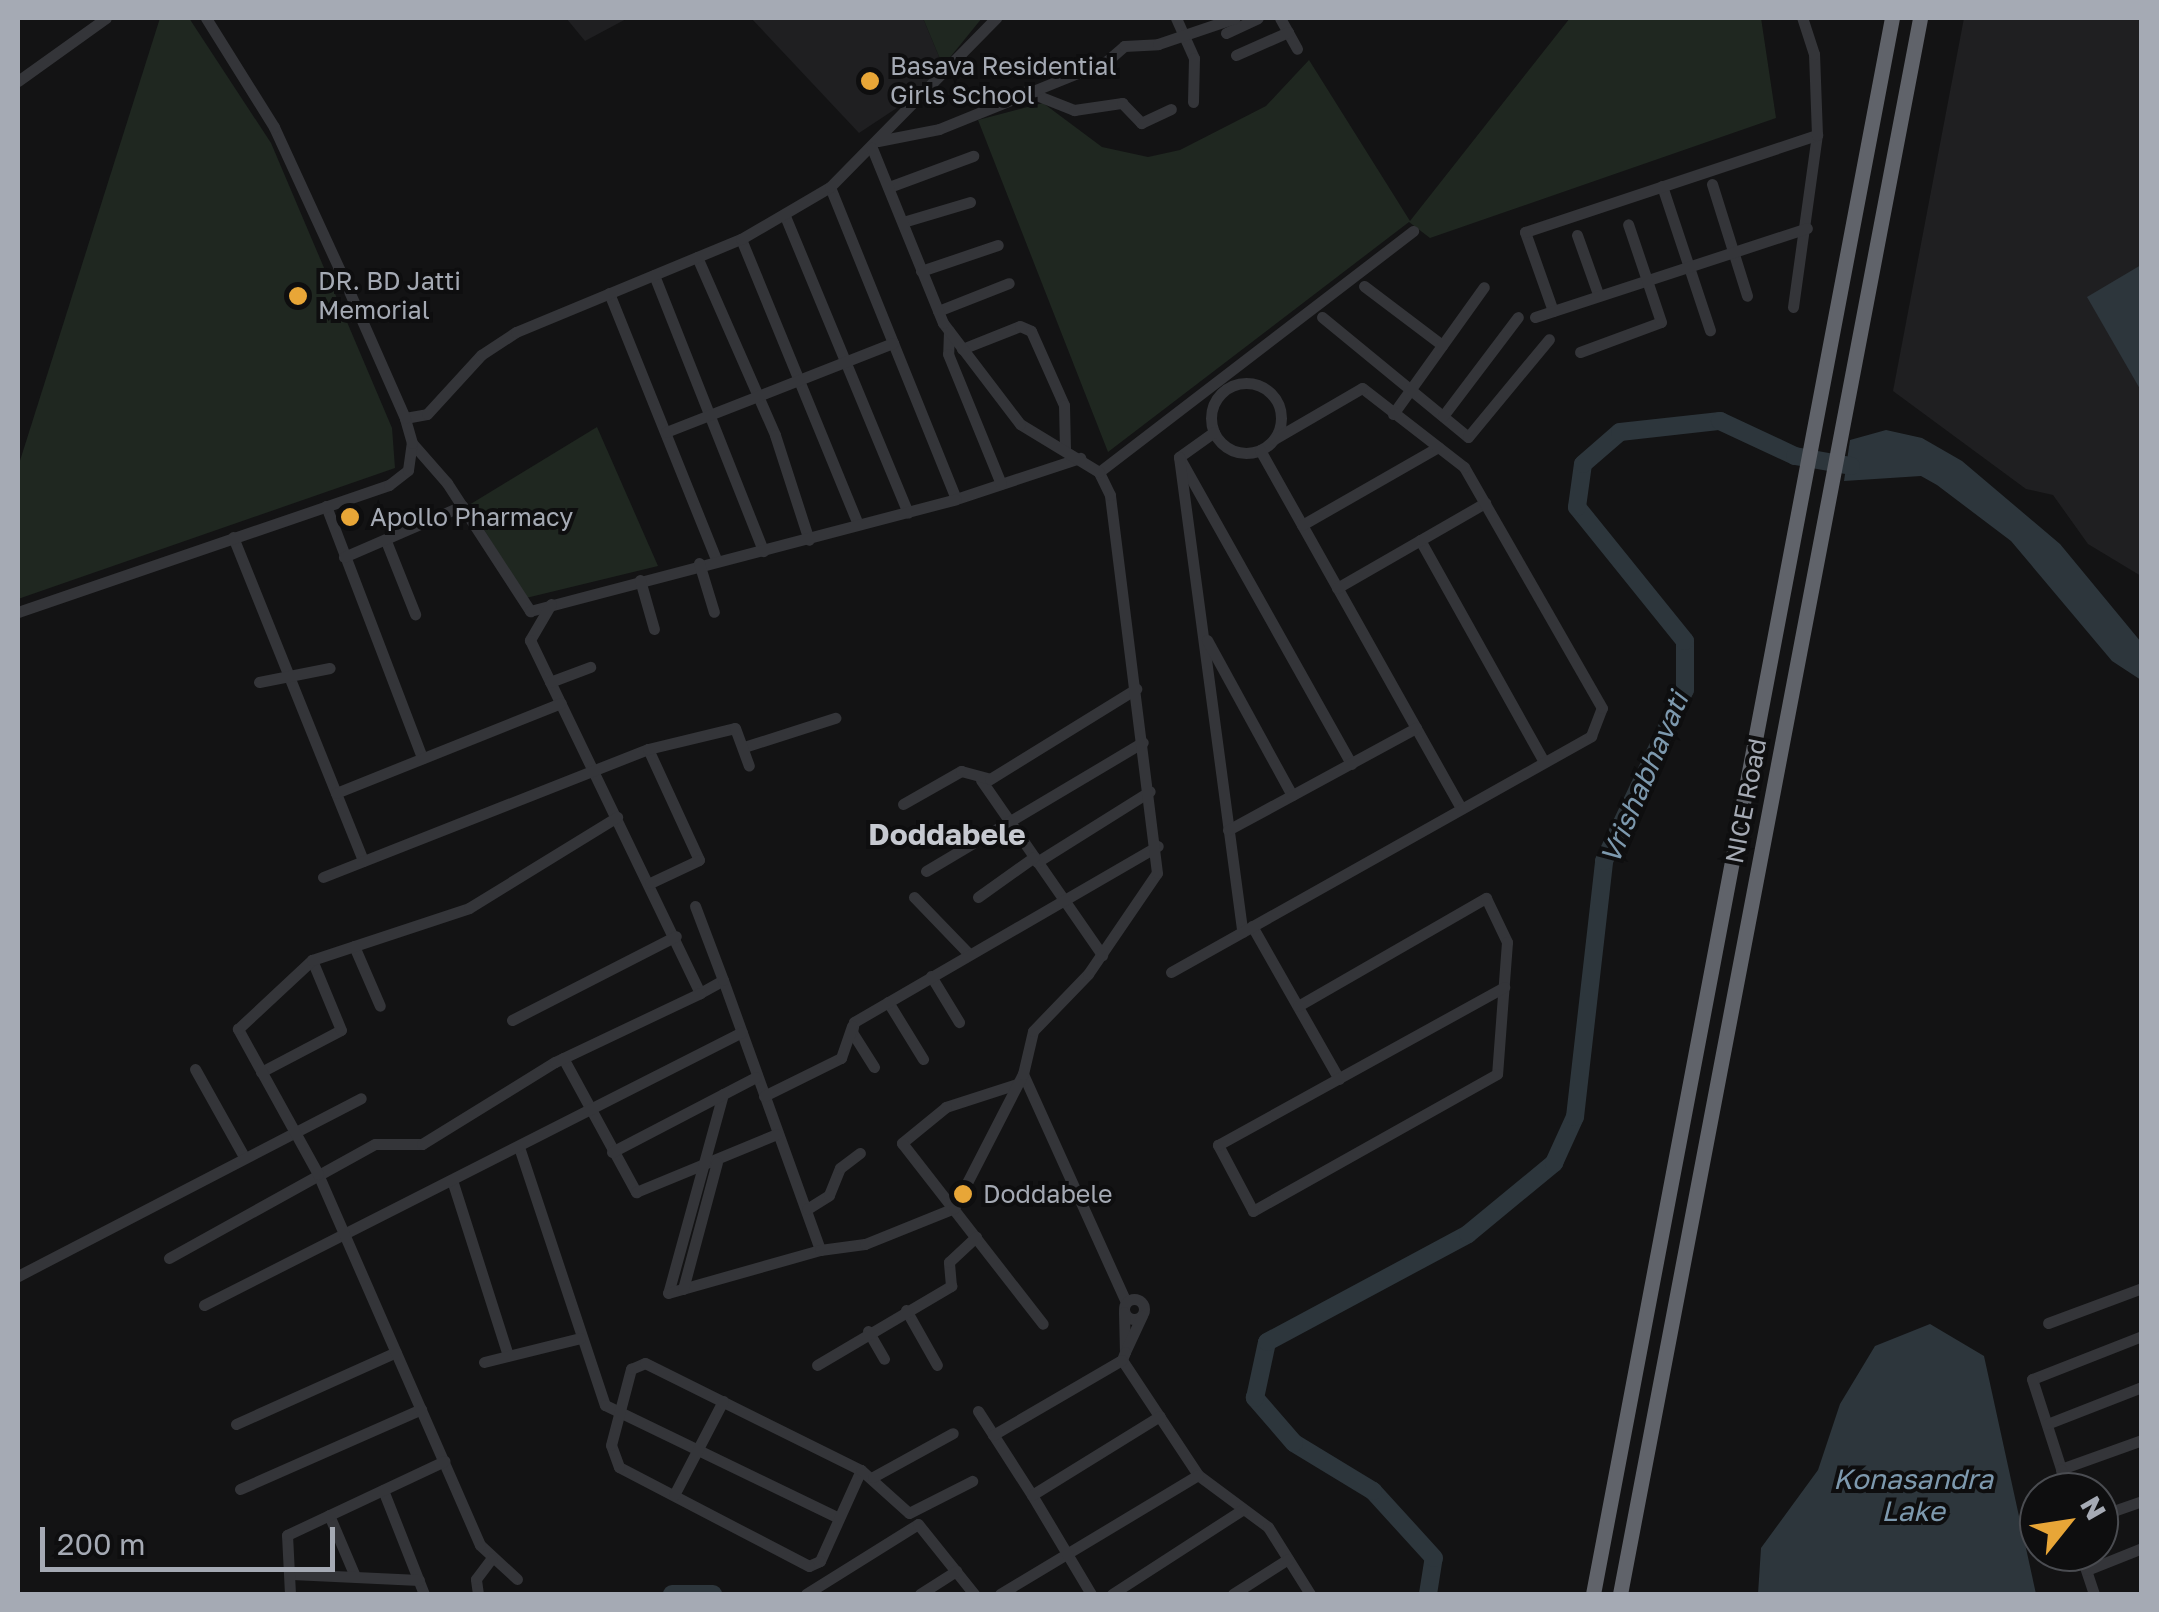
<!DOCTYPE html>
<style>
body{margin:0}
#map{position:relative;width:2159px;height:1612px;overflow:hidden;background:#131314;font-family:"Golos Text",sans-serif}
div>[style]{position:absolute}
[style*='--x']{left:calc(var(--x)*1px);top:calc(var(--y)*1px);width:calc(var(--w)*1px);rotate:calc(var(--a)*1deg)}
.built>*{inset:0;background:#1f1f21}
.green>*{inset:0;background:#1f2720}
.water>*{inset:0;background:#2d363c}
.river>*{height:18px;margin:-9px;padding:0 9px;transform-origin:9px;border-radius:9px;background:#2d363c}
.minor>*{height:11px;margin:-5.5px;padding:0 5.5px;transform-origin:5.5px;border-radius:5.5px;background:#343539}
.minor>.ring{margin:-5.5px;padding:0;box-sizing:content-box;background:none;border:11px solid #343539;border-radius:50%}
.highway>*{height:15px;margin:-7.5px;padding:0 7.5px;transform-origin:7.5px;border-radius:7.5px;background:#60636a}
.dots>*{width:28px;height:28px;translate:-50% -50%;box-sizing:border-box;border:5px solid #0e0e0f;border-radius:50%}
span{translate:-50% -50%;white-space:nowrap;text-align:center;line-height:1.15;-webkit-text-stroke:8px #0e0e0f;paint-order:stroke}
.poi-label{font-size:25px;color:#a5aab4}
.left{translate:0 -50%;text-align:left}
.street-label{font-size:25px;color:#a5aab4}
.water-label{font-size:28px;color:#7d99ae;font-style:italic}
.quarter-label{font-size:30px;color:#c6c9d0;font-weight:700}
.frame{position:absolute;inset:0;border:20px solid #a5aab4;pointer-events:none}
.north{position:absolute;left:2019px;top:1472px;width:100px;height:100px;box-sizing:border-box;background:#0e0e0f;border:2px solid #4a4c51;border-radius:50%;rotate:60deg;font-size:28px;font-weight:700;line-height:40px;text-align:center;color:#a5aab4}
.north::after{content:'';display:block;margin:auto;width:35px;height:45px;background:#e8a637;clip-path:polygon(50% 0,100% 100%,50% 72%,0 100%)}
.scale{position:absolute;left:40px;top:1527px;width:295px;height:45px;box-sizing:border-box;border:5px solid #a5aab4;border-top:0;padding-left:12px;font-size:30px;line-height:35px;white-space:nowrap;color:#a5aab4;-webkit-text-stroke:8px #0e0e0f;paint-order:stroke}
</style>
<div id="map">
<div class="built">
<div style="clip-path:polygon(566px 18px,628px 18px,585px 41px)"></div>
<div style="clip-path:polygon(751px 18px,923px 18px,943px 66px,915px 96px,859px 133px)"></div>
<div style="clip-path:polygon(1964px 18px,2141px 18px,2141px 576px,2088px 544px,2053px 495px,2026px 489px,1893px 391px)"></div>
</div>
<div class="green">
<div style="clip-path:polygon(160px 18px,189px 18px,271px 143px,392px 428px,395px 468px,18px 599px,18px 467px)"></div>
<div style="clip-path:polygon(923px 18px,982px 18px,943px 66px)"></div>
<div style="clip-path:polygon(1570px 18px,1761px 18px,1776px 118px,1430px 238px,1409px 222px,1108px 452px,978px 120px,1043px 103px,1102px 147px,1148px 157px,1180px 150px,1266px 106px,1309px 60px,1410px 221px)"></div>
<div style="clip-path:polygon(597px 427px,658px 566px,526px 598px,469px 505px)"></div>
</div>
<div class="water">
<div style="clip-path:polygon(2141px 265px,2142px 388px,2140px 389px,2087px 297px)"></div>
<div style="clip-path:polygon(1886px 430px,1922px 438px,1962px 461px,2060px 544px,2141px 642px,2141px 680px,2112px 661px,2011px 541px,1937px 485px,1921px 476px,1844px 481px,1850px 440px)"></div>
<div style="clip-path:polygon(1930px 1324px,1984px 1356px,2036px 1594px,1758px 1594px,1761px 1548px,1818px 1470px,1840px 1404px,1875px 1346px)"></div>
</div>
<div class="river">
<div style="--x:672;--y:1594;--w:41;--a:0"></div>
<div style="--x:1428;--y:1594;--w:36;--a:-81"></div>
<div style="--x:1434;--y:1558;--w:91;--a:-132.3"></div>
<div style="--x:1373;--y:1491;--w:92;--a:-148.7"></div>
<div style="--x:1294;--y:1443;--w:60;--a:-130.9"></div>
<div style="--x:1255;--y:1398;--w:57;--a:-77.9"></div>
<div style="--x:1267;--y:1342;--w:228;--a:-28.2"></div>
<div style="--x:1468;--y:1234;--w:112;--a:-39.5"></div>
<div style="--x:1554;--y:1163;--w:51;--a:-65.5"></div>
<div style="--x:1575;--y:1117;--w:258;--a:-83.5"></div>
<div style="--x:1604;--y:861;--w:189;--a:-64.7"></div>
<div style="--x:1685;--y:690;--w:49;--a:-90"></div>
<div style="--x:1685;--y:641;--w:172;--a:-128.9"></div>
<div style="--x:1577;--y:507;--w:43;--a:-82.1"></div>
<div style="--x:1583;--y:464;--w:49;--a:-40.9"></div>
<div style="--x:1620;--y:432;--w:101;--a:-6.3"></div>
<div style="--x:1720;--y:421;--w:83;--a:25"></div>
<div style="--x:1795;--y:456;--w:57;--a:10.1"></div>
</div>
<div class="minor">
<div style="--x:1176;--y:18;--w:44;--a:65.8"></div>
<div style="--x:1194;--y:58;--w:44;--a:91.3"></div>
<div style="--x:1280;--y:18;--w:35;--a:61"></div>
<div style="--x:1226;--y:33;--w:35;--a:-25"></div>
<div style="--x:1236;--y:55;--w:57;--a:-23.9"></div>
<div style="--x:18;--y:81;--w:108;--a:-35.6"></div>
<div style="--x:1026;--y:91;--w:52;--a:21.6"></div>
<div style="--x:1074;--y:110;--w:49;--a:-8.3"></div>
<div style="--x:1122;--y:103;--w:28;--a:46"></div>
<div style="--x:1141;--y:123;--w:33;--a:-25"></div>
<div style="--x:878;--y:141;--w:62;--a:-11.1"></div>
<div style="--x:939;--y:129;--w:181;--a:-22"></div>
<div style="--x:1107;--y:61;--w:23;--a:-41"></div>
<div style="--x:1124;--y:46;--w:34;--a:-3"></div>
<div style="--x:1158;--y:44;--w:81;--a:-18.7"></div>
<div style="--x:1712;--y:184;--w:117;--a:72.6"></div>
<div style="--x:1662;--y:186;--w:152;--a:71.6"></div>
<div style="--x:830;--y:187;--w:336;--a:68"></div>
<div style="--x:956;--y:499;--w:131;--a:-18.3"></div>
<div style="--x:889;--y:187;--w:90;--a:-20.3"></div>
<div style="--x:785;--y:216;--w:321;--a:67.5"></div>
<div style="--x:903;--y:222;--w:70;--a:-16.6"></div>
<div style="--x:1577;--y:235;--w:63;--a:70.4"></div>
<div style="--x:741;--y:239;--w:308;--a:67.7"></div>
<div style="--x:697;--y:257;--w:194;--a:66.3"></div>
<div style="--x:775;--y:435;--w:110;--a:72.1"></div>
<div style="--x:921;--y:271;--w:81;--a:-18.7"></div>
<div style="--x:654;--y:275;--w:297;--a:68.4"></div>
<div style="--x:1364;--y:286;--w:98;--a:37.1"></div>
<div style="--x:609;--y:293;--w:287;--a:68.1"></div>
<div style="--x:1793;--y:307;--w:174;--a:-82.1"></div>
<div style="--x:938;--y:311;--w:76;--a:-21.5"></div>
<div style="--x:1553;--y:311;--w:84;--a:-109.5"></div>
<div style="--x:1525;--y:232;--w:308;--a:-18.4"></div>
<div style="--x:1817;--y:135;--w:81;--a:-92.1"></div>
<div style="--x:1814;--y:54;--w:38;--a:-108"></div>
<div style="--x:1322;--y:317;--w:189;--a:39.4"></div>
<div style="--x:1468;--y:437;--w:127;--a:-50.4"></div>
<div style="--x:1535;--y:317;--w:286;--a:-18.1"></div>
<div style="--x:949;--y:331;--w:23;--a:92"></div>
<div style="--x:948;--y:354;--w:140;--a:67.8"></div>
<div style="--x:962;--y:349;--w:62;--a:-21.6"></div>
<div style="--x:1020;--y:326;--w:12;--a:24"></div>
<div style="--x:1031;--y:331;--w:81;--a:66"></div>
<div style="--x:1064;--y:405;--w:45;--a:88.7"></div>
<div style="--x:1580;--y:352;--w:86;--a:-20.3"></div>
<div style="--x:1661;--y:322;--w:103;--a:-108.6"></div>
<div class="ring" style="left:1211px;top:383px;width:59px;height:59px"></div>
<div style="--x:1393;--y:414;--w:156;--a:-54.4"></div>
<div style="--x:1443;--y:416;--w:124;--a:-52.9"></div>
<div style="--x:405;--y:418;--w:22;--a:-10"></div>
<div style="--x:427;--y:414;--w:80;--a:-47.5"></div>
<div style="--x:481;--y:355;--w:42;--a:-33.3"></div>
<div style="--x:516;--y:332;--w:243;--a:-22.5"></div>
<div style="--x:741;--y:239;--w:103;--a:-30.3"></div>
<div style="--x:830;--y:187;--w:237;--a:-45.5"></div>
<div style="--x:666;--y:432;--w:244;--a:-21.4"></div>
<div style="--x:1214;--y:432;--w:43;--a:144.5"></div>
<div style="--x:1179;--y:457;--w:352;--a:60.7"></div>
<div style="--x:412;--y:443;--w:53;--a:48.8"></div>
<div style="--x:447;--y:483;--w:153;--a:57"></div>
<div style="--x:530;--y:611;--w:440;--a:-14.7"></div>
<div style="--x:1260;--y:450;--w:411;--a:60.7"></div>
<div style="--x:1179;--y:457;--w:479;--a:82.4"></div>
<div style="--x:1099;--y:472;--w:396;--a:-37.5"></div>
<div style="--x:326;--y:506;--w:270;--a:69.1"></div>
<div style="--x:1302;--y:525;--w:157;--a:-29.8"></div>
<div style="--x:233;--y:537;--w:349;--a:68.1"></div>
<div style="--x:1420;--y:540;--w:254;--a:60.8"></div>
<div style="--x:386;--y:541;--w:79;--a:68.3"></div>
<div style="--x:344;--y:557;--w:129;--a:-23.4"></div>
<div style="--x:699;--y:563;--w:51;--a:73"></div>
<div style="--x:640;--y:580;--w:51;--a:74.1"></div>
<div style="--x:1337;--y:588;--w:171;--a:-29.9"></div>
<div style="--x:551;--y:604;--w:42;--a:120.3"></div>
<div style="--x:530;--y:640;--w:392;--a:64.3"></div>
<div style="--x:700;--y:993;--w:26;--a:-29"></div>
<div style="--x:723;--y:980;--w:287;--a:70.2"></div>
<div style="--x:18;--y:612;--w:392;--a:-18.9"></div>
<div style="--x:389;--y:485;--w:24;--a:-38"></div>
<div style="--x:408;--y:470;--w:27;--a:-82"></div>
<div style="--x:412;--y:443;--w:26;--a:-106"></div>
<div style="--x:405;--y:418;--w:156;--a:-113.8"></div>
<div style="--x:342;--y:275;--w:163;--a:-114.7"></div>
<div style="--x:274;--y:127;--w:128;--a:-122"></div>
<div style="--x:1207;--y:640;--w:177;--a:61.3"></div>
<div style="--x:259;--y:682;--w:72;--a:-11.2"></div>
<div style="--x:550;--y:682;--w:43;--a:-20.6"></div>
<div style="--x:744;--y:747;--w:96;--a:-17.7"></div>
<div style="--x:648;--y:749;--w:122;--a:65.3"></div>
<div style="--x:699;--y:860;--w:54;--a:154.9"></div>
<div style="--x:981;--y:780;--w:213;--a:55.3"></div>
<div style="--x:336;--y:793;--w:242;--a:-21.8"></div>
<div style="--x:903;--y:804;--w:67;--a:-29.6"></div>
<div style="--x:961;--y:771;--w:30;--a:15"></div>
<div style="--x:990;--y:779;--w:172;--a:-31.7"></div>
<div style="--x:1228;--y:830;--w:214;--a:-28.5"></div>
<div style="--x:1037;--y:862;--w:133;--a:-32.1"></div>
<div style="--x:926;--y:871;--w:252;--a:-30.7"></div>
<div style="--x:323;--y:877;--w:349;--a:-21.5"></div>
<div style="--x:648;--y:749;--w:89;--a:-13.6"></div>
<div style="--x:735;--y:728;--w:40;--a:69.8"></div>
<div style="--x:914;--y:897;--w:79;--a:46"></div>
<div style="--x:978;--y:897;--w:69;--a:-35.5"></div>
<div style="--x:695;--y:906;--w:79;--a:69.3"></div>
<div style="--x:1252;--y:926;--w:176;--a:60.4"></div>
<div style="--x:354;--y:946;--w:65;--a:66.6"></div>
<div style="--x:1171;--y:972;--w:482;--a:-29.3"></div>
<div style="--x:1591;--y:736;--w:30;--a:-69"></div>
<div style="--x:1602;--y:708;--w:278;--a:-119.8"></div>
<div style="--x:1464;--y:467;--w:129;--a:-142.2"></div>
<div style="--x:1362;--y:388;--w:102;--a:149.9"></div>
<div style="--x:931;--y:976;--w:54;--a:58.7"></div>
<div style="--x:888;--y:1002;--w:67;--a:58.4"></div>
<div style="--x:1298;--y:1006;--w:217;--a:-29.9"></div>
<div style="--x:1486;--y:898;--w:49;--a:64.5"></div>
<div style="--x:1507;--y:942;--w:132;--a:94.3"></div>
<div style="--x:1497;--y:1074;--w:280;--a:150.7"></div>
<div style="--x:1253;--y:1211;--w:75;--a:-117.9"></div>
<div style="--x:1218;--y:1145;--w:327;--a:-28.9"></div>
<div style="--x:512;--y:1020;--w:184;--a:-27.1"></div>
<div style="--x:563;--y:1058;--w:153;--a:61.4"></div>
<div style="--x:636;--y:1192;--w:152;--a:-22.4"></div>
<div style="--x:874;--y:1067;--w:41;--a:-122.2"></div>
<div style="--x:852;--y:1032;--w:10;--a:-79"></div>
<div style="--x:854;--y:1022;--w:351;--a:-30.1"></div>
<div style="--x:195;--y:1069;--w:98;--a:60.8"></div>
<div style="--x:261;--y:1072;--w:90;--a:-27.7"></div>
<div style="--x:341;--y:1030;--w:76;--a:-112.5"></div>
<div style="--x:1023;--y:1074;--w:250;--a:65.7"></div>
<div style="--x:1017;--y:1084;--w:75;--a:162.1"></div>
<div style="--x:946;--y:1107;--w:57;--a:140.7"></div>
<div style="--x:902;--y:1143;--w:229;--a:52.1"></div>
<div style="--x:723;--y:1094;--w:206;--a:105.4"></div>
<div style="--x:668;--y:1293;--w:158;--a:-15.8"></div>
<div style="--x:820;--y:1250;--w:45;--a:-7.6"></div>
<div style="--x:865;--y:1244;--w:96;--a:-22"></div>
<div style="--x:954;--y:1208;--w:151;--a:-62.8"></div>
<div style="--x:1023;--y:1074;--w:44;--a:-76.9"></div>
<div style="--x:1033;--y:1031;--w:79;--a:-46"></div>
<div style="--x:1088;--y:974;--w:122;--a:-55.7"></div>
<div style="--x:1157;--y:873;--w:381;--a:-97.1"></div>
<div style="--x:1110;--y:495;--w:25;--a:-116"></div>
<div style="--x:1099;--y:472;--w:92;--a:-148.7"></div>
<div style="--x:1020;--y:424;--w:127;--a:-127.3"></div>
<div style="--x:943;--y:323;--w:189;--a:-112.1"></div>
<div style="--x:764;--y:1096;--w:86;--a:-26.3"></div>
<div style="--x:841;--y:1058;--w:34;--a:-71"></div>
<div style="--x:519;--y:1147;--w:272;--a:71.6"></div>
<div style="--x:605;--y:1405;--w:258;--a:25.8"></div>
<div style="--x:612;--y:1152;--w:162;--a:-27.5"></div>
<div style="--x:452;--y:1180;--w:184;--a:72.3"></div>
<div style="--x:807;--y:1209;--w:26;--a:-32"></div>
<div style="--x:829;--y:1195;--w:29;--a:-68"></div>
<div style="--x:840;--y:1168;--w:25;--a:-37"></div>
<div style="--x:169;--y:1258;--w:235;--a:-29"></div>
<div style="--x:375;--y:1144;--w:47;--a:0"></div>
<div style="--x:422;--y:1144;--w:156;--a:-31.7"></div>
<div style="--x:555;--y:1062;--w:161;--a:-25.4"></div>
<div style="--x:18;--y:1276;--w:386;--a:-27.4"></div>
<div style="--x:683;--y:1289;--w:131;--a:-75"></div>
<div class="ring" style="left:1124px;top:1299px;width:9px;height:9px"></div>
<div style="--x:204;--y:1305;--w:603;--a:-26.9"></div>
<div style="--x:906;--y:1310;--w:63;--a:60.6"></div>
<div style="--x:1124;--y:1312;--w:40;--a:88.6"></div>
<div style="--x:1125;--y:1352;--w:40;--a:-65"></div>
<div style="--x:2048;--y:1323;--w:100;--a:-20.4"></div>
<div style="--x:868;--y:1331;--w:32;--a:60"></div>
<div style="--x:2142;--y:1336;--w:118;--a:158.6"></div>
<div style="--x:2032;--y:1379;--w:95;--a:72.1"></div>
<div style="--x:2061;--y:1469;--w:86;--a:-19.7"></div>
<div style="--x:1125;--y:1352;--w:9;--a:111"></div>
<div style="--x:1122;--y:1360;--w:138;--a:56.5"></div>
<div style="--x:1198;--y:1475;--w:87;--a:36.6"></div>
<div style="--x:1268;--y:1527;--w:79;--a:57.9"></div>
<div style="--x:484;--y:1362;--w:99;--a:-14"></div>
<div style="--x:817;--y:1365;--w:156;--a:-30.5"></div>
<div style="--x:951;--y:1286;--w:24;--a:-95"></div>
<div style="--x:949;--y:1262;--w:37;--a:-43"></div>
<div style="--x:978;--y:1411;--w:100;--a:57.3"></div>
<div style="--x:236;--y:1424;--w:175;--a:-24.2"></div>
<div style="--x:2047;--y:1424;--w:102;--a:-21.3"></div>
<div style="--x:993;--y:1435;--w:149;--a:-30.2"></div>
<div style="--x:2061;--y:1469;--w:23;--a:80"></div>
<div style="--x:861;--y:1470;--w:100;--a:114.3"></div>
<div style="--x:820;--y:1561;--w:12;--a:156"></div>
<div style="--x:809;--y:1566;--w:214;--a:-152.5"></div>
<div style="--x:619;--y:1467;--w:23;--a:-110"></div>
<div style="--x:611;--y:1445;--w:79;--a:-75.3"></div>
<div style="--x:631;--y:1369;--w:15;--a:-23"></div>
<div style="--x:645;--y:1363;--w:241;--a:26.4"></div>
<div style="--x:861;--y:1470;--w:64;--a:41.9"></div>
<div style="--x:909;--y:1513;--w:71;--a:-26.9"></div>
<div style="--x:873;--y:1477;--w:91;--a:-28.8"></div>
<div style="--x:240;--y:1489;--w:198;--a:-23.8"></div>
<div style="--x:383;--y:1490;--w:112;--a:68.5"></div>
<div style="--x:674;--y:1495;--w:106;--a:-62.5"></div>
<div style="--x:329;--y:1515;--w:64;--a:67"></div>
<div style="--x:2099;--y:1516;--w:46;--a:-19.2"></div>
<div style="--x:2080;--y:1552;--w:44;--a:71.6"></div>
<div style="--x:2087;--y:1570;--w:59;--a:-21.8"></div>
<div style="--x:292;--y:1574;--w:127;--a:2.7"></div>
<div style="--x:517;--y:1579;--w:50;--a:-137.4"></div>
<div style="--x:480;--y:1545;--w:405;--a:-113.6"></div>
<div style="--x:318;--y:1174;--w:166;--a:-118.9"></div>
<div style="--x:238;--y:1029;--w:101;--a:-43"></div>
<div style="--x:312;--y:960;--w:165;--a:-18.3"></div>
<div style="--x:469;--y:908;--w:174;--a:-31.6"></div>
<div style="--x:290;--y:1594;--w:59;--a:-92.9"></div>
<div style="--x:287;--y:1535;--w:174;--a:-25.2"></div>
<div style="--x:478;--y:1594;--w:15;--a:-98"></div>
<div style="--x:476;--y:1579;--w:26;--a:-53"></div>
<div style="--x:806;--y:1594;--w:132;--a:-32"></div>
<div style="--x:918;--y:1524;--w:90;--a:51.3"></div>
<div style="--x:920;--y:1594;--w:43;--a:-32.6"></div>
<div style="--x:1000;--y:1594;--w:231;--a:-31"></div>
<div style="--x:1091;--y:1594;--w:115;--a:-120.8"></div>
<div style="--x:1032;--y:1495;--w:150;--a:-31.7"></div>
<div style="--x:1112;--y:1594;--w:155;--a:-32.9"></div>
<div style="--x:1233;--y:1594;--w:65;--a:-32.5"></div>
</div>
<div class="highway">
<div style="--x:1593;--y:1594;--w:1604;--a:-79.26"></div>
<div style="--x:1620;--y:1594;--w:1604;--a:-79.22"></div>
</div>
<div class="dots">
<div style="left:870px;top:81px;background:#e8a637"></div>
<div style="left:298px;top:296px;background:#e8a637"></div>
<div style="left:350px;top:517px;background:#e8a637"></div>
<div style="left:963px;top:1194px;background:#e8a637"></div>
</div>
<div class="poi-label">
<span class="left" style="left:890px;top:81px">Basava Residential<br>Girls School</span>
<span class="left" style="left:318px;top:296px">DR. BD Jatti<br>Memorial</span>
<span class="left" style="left:370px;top:517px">Apollo Pharmacy</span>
<span class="left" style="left:983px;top:1194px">Doddabele</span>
</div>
<div class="street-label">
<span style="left:1746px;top:801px;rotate:-79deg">NICE Road</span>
</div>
<div class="water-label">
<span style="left:1644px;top:778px;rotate:-67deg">Vrishabhavati</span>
<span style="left:1913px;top:1495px">Konasandra<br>Lake</span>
</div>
<div class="quarter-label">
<span style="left:947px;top:834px">Doddabele</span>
</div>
<div class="frame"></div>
<div class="north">N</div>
<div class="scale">200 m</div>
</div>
